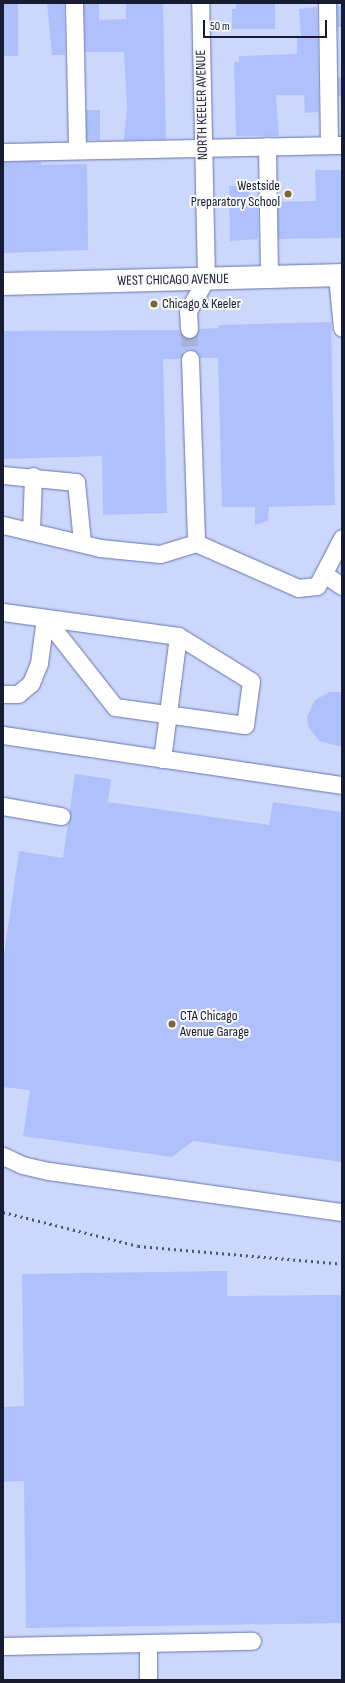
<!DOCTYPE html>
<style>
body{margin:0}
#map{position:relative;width:345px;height:1683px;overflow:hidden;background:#ccd7fc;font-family:"Sofia Sans Condensed",sans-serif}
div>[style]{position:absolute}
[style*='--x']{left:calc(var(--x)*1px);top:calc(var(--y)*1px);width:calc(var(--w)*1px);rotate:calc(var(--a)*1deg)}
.building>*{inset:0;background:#afc0fd;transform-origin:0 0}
.minor-tunnel>*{height:17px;margin-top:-8.5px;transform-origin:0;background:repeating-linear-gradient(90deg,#a8b2d4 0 17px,transparent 0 25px)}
.roads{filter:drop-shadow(0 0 1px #6675ad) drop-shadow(0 0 1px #6675ad)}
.minor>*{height:17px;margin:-8.5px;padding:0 8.5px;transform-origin:8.5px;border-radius:8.5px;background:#fff}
.major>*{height:22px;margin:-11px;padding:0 11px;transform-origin:11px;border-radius:11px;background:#fff}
.rail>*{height:3px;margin-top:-1.5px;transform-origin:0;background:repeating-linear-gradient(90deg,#4f5671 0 2px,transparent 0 6px)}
.dots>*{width:11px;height:11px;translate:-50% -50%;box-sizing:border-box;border:2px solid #f9f9f9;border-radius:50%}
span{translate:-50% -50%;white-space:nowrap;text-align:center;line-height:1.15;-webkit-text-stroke:4px #f9f9f9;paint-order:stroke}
.street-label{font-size:14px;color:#171c33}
.poi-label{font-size:14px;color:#171c33}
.right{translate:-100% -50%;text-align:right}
.left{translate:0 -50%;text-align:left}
.frame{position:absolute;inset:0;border:4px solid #171c33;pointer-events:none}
.scale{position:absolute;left:203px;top:20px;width:124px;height:18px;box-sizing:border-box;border:2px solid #171c33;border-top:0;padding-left:5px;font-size:12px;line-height:14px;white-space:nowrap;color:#171c33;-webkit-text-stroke:3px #f9f9f9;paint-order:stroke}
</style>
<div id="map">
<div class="building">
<div style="left:3px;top:3px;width:15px;height:53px"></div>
<div style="clip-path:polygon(47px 3px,64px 3px,65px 55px,52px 55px)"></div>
<div style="clip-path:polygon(84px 3px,99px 3px,99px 20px,126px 19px,126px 3px,163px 3px,166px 139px,124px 140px,127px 109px,124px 52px,85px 52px)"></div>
<div style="clip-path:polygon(236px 3px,275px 3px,275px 29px,232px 29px,232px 9px,236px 9px)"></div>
<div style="left:337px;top:6px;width:5px;height:21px"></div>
<div style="clip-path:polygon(317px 7px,319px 112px,305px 113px,304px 95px,276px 95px,279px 136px,236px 136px,234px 62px,239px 62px,239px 56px,297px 54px,297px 36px,301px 36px,299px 9px)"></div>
<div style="left:338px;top:77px;width:4px;height:19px"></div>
<div style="left:86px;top:110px;width:14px;height:30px"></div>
<div style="clip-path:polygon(41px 161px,41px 165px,87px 164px,88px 250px,3px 253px,3px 162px)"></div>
<div style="clip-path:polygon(315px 170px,342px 170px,342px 238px,278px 239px,278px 202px,316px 201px)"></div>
<div style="clip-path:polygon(229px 186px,249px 186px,249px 206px,258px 205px,258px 239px,230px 241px)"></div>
<div style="clip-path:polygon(331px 322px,335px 505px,269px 507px,268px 521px,255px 525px,255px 507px,222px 507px,218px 358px,200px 358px,198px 353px,190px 349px,184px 351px,180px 359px,163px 359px,167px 513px,103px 515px,102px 456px,3px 459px,3px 331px,179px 330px,181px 335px,189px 339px,195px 337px,199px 329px,218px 328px,219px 325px)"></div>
<div style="clip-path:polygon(330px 692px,342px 692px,342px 747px,319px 741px,308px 726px,307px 717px,315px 700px)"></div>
<div style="clip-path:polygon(75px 774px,111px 779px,108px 802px,269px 825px,273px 802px,342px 812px,342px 1162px,193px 1141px,172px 1157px,23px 1136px,30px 1090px,3px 1087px,3px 962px,19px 851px,63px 858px)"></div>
<div style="clip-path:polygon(227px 1271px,227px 1296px,342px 1295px,342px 1623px,26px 1628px,24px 1481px,3px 1482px,3px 1407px,24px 1406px,22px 1274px)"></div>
</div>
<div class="minor-tunnel">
<div style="--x:189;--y:329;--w:30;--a:88"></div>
</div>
<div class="roads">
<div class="minor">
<div style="--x:74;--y:3;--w:147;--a:88.8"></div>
<div style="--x:327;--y:3;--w:142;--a:89.2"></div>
<div style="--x:267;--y:146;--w:131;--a:89.1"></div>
<div style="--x:3;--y:152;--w:339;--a:-1.2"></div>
<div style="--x:337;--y:276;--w:52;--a:84.5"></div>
<div style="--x:189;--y:329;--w:18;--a:-93"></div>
<div style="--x:188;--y:311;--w:37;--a:-61"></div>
<div style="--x:206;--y:279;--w:276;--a:-91.2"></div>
<div style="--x:190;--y:359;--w:184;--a:88.1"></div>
<div style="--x:3;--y:475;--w:73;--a:5.5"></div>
<div style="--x:76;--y:482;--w:60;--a:84.3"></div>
<div style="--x:3;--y:525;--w:100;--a:13.3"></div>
<div style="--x:100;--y:548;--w:60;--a:5.7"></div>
<div style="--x:160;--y:554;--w:38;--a:-17"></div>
<div style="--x:196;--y:543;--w:111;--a:23.8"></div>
<div style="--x:298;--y:588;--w:19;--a:-6"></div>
<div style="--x:317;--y:586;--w:54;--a:-62.5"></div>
<div style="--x:31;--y:531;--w:55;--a:-87.9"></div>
<div style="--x:324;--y:574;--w:22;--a:34"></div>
<div style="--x:3;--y:612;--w:177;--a:7.8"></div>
<div style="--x:178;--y:636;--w:124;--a:97.4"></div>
<div style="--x:45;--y:618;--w:113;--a:51.8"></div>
<div style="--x:115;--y:707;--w:131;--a:7.9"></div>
<div style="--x:245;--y:725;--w:44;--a:-82.2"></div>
<div style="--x:251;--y:681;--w:86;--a:-148.3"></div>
<div style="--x:3;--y:694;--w:15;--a:0"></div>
<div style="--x:18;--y:694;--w:17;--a:-40"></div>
<div style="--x:31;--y:683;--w:22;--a:-68"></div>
<div style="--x:39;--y:663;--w:45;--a:-82.4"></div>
<div style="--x:3;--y:735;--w:343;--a:8.4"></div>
<div style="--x:3;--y:806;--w:59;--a:9.8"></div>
<div style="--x:3;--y:1156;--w:21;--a:25"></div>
<div style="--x:22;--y:1165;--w:28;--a:13"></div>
<div style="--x:49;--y:1171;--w:296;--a:8"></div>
<div style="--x:148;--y:1643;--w:37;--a:90"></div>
<div style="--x:3;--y:1646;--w:249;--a:-1.2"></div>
</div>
<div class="major">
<div style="--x:3;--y:284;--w:339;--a:-1.5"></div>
</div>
</div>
<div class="rail">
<div style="--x:3;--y:1212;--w:139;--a:14.1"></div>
<div style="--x:138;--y:1246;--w:205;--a:5"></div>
</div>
<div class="dots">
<div style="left:288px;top:194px;background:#786836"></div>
<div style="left:154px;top:304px;background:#786836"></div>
<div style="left:172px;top:1024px;background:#786836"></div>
</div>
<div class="street-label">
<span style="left:202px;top:105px;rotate:-91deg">NORTH KEELER AVENUE</span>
<span style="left:173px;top:280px;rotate:-1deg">WEST CHICAGO AVENUE</span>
</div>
<div class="poi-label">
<span class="right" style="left:280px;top:194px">Westside<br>Preparatory School</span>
<span class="left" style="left:162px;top:304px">Chicago &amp; Keeler</span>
<span class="left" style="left:180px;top:1024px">CTA Chicago<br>Avenue Garage</span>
</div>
<div class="frame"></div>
<div class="scale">50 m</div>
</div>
